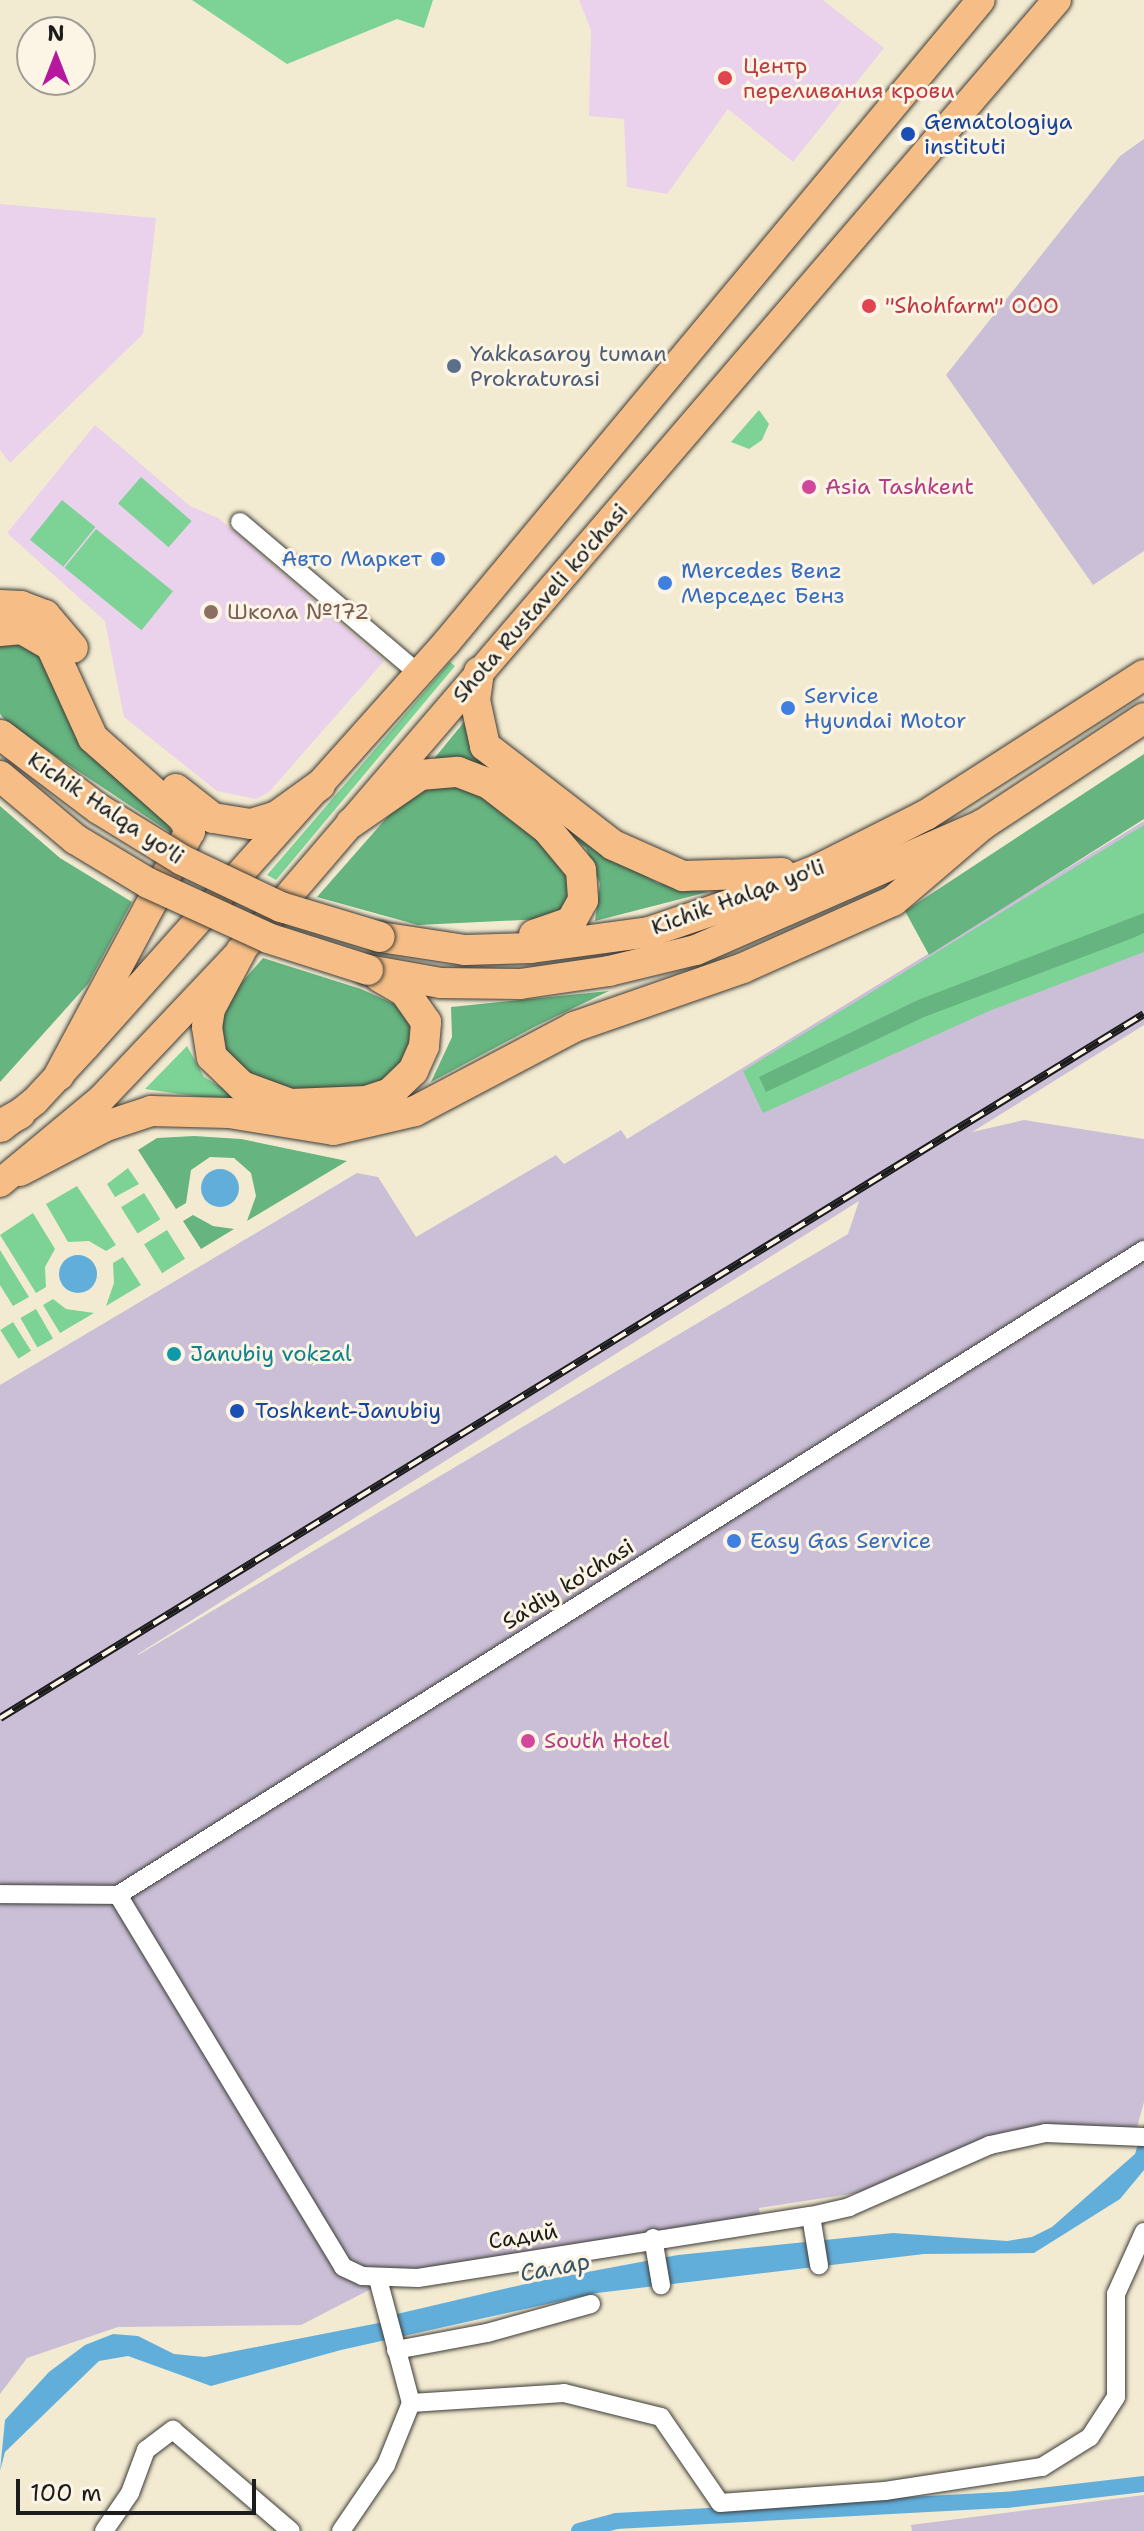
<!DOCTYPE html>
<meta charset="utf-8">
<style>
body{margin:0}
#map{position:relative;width:1144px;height:2531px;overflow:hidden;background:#f3ebd1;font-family:"Shantell Sans",sans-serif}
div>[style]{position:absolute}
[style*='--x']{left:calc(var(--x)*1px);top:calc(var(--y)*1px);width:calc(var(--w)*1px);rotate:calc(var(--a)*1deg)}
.built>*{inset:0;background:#ead1ec}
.industrial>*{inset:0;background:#cabfd6}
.green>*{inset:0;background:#7dd296;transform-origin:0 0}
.forest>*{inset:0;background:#66b47f}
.water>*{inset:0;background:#62aedb}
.round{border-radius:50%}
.canal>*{height:16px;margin:-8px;padding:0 8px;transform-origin:8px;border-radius:8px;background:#62aedb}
.roads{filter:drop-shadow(0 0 2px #3c3b37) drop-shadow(0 0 2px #3c3b37)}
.minor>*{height:18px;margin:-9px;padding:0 9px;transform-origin:9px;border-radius:9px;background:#fff}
.primary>*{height:28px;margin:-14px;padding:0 14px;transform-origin:14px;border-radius:14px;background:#f6be86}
.trunk>*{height:30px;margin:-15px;padding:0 15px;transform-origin:15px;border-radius:15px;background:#f6be86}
.rail>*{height:8px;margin-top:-4px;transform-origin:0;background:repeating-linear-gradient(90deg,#fcf5e5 0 15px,#1c1c1c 0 30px);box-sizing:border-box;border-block:2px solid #1c1c1c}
.bridges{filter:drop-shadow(0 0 2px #3c3b37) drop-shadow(0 0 2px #3c3b37)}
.trunk-bridge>*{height:30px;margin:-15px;padding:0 15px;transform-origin:15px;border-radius:15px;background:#f6be86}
.dots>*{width:22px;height:22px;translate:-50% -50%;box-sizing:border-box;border:4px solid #fcf5e5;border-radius:50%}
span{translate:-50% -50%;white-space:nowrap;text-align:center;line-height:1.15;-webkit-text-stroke:6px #fcf5e5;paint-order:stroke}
.health-label{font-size:22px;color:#be3a42}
.left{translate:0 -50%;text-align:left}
.transit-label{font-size:22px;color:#164399}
.service-label{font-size:22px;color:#4e5e75}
.hotel-label{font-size:22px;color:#b23c85}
.shop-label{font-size:22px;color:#366cbe}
.right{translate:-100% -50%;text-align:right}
.street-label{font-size:22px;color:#1c1c1c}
.education-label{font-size:22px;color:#785e54}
.culture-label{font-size:22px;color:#0d838f}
.water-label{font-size:24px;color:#385668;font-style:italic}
.north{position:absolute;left:16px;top:16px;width:80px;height:80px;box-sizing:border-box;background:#fcf5e5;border:2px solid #a29e95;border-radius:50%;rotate:0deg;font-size:22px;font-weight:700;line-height:32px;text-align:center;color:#1c1c1c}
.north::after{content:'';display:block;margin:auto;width:28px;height:36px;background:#b5179e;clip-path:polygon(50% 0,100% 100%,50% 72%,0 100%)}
.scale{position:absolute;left:16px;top:2479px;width:240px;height:36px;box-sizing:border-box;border:4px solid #1c1c1c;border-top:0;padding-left:10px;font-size:24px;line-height:28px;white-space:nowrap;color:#1c1c1c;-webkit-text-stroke:6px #fcf5e5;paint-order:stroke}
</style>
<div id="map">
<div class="built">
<div style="clip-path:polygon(579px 0,823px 0,884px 48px,793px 162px,728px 109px,667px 194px,627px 187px,624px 119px,589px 116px,591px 30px)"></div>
<div style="clip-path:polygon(0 204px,156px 218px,143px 334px,10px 463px,0 450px)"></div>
<div style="clip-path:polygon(95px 425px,190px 506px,218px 518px,384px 661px,269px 792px,256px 799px,217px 791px,124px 717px,105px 621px,7px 533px)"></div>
</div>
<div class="industrial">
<div style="clip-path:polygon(1144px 139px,1144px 551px,1093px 585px,946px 375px,1120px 156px)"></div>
<div style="clip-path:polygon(evenodd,1144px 821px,1144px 1025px,972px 1132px,1024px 1120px,1144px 1139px,1144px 2102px,1136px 2131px,1018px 2130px,857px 2193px,759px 2208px,760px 2217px,408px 2270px,301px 2325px,118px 2327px,27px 2358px,0 2394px,0 1385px,357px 1173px,378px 1177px,416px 1237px,556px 1155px,564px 1164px,621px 1130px,627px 1139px,1144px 821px,859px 1201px,848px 1234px,138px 1655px,138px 1654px,859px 1201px)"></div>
<div style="clip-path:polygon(1144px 2495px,1144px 2531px,912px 2531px,911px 2525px)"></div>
</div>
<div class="green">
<div style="clip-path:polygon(192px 0,433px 0,424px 28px,397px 19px,287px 64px)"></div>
<div style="clip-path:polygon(759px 410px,769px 424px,762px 440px,749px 449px,731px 442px)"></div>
<div style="left:141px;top:477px;width:67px;height:35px;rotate:41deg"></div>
<div style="left:62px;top:500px;width:43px;height:51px;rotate:39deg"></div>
<div style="left:96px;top:529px;width:99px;height:50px;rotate:39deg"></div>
<div style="clip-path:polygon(450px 662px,455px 666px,276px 880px,267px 875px)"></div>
<div style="clip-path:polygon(1144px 825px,1144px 952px,989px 1011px,763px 1113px,743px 1071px)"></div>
<div style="clip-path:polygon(187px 1046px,204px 1077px,250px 1104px,145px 1089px)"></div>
<div style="clip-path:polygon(128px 1168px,139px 1184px,115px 1197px,107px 1184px)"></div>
<div style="clip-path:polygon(77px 1186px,116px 1245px,106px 1251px,89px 1241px,68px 1242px,46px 1204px)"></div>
<div style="left:144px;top:1193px;width:31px;height:27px;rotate:58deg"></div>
<div style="clip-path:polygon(33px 1213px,55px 1249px,45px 1267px,46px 1287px,36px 1293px,0 1235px)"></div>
<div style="left:167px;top:1230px;width:34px;height:27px;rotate:58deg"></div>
<div style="clip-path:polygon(0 1250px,29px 1297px,13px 1306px,0 1285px)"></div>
<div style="clip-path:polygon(123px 1257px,141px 1285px,106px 1306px,114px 1283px,113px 1263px)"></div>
<div style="clip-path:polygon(53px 1299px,66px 1309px,94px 1313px,60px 1333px,43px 1305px)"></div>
<div style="left:36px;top:1309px;width:34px;height:18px;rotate:60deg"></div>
<div style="left:13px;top:1322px;width:34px;height:15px;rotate:58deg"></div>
</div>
<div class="forest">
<div style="clip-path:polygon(0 640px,41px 651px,85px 752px,160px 812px,174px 835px,9px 725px,0 714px)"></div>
<div style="clip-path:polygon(464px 722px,469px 736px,588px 843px,658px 883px,708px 892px,595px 921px,600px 884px,586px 848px,485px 765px,433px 760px)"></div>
<div style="clip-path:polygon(1144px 754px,1144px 819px,929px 955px,905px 911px)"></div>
<div style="clip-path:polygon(434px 785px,469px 787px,553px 851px,564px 864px,571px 893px,565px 908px,542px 919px,418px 925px,317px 897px,404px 798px)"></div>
<div style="clip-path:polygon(0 806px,60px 858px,132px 902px,88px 984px,0 1082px)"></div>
<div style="clip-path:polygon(1144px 913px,1144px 933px,1133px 938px,924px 1017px,766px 1092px,759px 1077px,918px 1000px)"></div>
<div style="clip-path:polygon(263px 958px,361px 989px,401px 1007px,411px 1020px,413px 1048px,393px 1077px,366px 1089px,298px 1092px,245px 1075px,227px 1055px,221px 1024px,225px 1002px)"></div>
<div style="clip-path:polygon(609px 991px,536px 1026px,431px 1082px,452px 1037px,451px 1007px)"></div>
<div style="clip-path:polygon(194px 1136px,241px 1139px,347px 1161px,247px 1221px,256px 1196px,251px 1173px,234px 1158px,210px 1157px,191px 1170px,186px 1203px,176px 1209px,138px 1150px,157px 1138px)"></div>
<div style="clip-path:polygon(193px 1215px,213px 1226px,234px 1229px,201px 1249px,183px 1221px)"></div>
</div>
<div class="water">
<div class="round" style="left:201px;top:1169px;width:38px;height:38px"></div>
<div class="round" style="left:59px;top:1255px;width:38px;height:38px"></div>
<div style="clip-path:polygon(1144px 2124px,1144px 2170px,1120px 2199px,1034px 2253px,924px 2254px,597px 2293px,341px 2350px,211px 2386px,128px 2356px,99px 2361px,5px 2452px,0 2471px,5px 2420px,49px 2372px,85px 2345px,113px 2334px,138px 2336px,174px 2354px,205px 2357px,394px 2320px,397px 2314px,534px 2282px,678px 2255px,893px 2233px,1007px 2241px,1032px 2237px,1052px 2227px,1135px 2154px)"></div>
</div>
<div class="canal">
<div style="--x:579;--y:2531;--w:38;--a:-15"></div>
<div style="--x:616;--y:2521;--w:391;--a:-3.1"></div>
<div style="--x:1006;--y:2500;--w:139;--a:-6.6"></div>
</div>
<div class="roads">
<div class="minor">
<div style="--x:240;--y:522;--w:235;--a:40.3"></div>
<div style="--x:0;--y:1894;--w:118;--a:0.5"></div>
<div style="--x:118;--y:1895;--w:1212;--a:-32.16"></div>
<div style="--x:118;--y:1895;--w:435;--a:58.8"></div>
<div style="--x:343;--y:2267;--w:21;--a:25"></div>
<div style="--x:362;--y:2276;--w:56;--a:2"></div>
<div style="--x:418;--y:2278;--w:398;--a:-9"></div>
<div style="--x:811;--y:2216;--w:39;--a:-13"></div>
<div style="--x:849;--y:2207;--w:154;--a:-23.7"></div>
<div style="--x:990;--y:2145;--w:57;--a:-12.1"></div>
<div style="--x:1046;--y:2133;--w:98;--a:2.3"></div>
<div style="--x:811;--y:2216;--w:50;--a:80.7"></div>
<div style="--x:653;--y:2238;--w:48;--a:80.3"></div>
<div style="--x:378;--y:2279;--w:128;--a:75.1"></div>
<div style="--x:396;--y:2350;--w:93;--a:-10.6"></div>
<div style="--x:487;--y:2333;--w:108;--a:-15.6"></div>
<div style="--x:104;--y:2531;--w:46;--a:-55.6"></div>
<div style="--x:130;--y:2493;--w:46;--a:-69.6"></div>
<div style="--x:146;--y:2450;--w:34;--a:-37"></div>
<div style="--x:173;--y:2430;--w:155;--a:40.6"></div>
<div style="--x:341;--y:2531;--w:80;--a:-55.7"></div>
<div style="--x:386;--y:2465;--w:67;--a:-68"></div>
<div style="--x:411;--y:2403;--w:153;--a:-3.7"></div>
<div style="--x:564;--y:2393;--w:100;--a:13.9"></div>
<div style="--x:661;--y:2417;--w:104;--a:55.5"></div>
<div style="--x:720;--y:2503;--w:165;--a:-4.2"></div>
<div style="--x:885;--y:2491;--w:159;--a:-8.7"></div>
<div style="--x:1042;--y:2467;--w:57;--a:-32"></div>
<div style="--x:1090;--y:2437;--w:48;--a:-57"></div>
<div style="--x:1116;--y:2397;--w:103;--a:-90"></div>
<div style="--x:1116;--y:2294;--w:68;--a:-65.7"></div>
</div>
<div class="primary">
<div style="--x:1;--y:1128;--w:43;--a:-38.5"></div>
<div style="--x:35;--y:1101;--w:75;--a:-47.2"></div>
<div style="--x:86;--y:1046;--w:540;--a:-48.23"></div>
<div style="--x:446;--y:643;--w:836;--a:-50.24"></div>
<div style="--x:0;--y:1183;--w:131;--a:-39.7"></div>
<div style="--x:101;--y:1099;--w:204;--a:-46.6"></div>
<div style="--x:241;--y:951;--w:1253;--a:-49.37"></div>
</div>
<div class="trunk">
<div style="--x:0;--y:605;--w:21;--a:3"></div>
<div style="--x:21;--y:606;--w:26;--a:21"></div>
<div style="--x:45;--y:615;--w:43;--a:49.7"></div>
<div style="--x:0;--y:631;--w:22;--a:-5"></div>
<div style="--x:22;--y:629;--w:34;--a:30"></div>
<div style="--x:51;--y:646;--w:101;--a:65.5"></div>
<div style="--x:93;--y:738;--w:120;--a:41.6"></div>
<div style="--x:183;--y:818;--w:15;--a:62"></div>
<div style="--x:190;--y:831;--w:277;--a:118.2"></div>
<div style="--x:479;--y:672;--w:28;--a:98"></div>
<div style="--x:475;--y:700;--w:47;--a:77.7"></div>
<div style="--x:485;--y:746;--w:162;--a:37.7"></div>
<div style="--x:613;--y:845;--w:77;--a:23.9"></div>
<div style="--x:683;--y:876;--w:99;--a:-1.7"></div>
<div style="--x:176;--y:789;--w:47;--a:38.1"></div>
<div style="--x:213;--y:818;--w:38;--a:9"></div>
<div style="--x:251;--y:824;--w:27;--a:-17"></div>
<div style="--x:277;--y:816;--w:53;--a:-35.8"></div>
<div style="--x:351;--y:823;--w:84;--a:-34.8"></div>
<div style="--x:420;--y:775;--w:38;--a:-5"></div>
<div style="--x:458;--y:772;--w:33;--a:21"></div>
<div style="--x:489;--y:784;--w:73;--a:37.8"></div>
<div style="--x:547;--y:829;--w:53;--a:50.3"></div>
<div style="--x:581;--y:870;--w:30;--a:86"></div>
<div style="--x:583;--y:900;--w:25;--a:119"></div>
<div style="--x:571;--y:922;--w:39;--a:161"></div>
<div style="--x:380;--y:937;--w:86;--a:8.7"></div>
<div style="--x:465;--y:950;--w:66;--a:-1.7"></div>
<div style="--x:531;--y:948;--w:119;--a:-7.7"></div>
<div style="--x:649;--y:932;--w:81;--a:-18.7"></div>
<div style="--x:726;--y:906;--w:100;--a:-21.7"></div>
<div style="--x:819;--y:869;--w:120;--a:-26.8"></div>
<div style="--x:926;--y:815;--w:259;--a:-32.7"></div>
<div style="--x:241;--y:951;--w:66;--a:118.1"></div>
<div style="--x:210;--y:1009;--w:18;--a:99"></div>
<div style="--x:207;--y:1027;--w:30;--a:81"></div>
<div style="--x:212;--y:1057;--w:42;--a:44"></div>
<div style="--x:242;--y:1086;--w:52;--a:20.2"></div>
<div style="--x:291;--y:1104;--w:75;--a:-2.3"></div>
<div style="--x:366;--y:1101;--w:25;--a:-18"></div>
<div style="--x:390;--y:1093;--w:32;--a:-44"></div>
<div style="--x:413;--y:1071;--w:27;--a:-66"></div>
<div style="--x:424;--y:1046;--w:24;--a:-85"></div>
<div style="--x:426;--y:1022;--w:38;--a:-125"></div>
<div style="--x:404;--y:991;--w:28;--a:-150"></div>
<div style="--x:368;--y:970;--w:74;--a:10.1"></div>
<div style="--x:441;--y:983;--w:79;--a:0.7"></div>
<div style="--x:520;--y:984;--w:90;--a:-8.3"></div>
<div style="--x:609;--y:971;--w:89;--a:-13.6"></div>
<div style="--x:696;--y:950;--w:312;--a:-23.6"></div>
<div style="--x:982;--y:825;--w:194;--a:-33.4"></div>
<div style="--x:0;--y:1125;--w:23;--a:-29"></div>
<div style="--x:20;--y:1171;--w:97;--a:-27.6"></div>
<div style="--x:106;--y:1126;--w:47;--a:-18.4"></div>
<div style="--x:151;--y:1111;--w:78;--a:1.5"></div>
<div style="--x:229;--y:1113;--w:106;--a:9.2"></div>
<div style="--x:334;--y:1130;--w:83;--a:-13.2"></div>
<div style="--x:415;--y:1111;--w:180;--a:-27.8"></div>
<div style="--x:574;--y:1027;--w:179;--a:-19.2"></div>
<div style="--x:743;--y:968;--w:164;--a:-24.1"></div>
<div style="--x:893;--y:901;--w:117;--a:-40.5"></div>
</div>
</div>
<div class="rail">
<div style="--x:0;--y:1718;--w:1343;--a:-31.61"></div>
</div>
<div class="bridges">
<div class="trunk-bridge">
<div style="--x:1;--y:735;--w:123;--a:37.1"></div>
<div style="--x:99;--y:809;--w:97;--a:31.6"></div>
<div style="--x:182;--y:860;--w:110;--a:25.4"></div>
<div style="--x:281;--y:907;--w:103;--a:16.9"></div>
<div style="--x:0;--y:776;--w:98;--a:40"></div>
<div style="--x:75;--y:839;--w:85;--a:31.1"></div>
<div style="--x:148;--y:883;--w:132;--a:24.6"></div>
<div style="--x:268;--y:938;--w:105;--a:17.7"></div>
</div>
</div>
<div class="dots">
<div style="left:725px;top:78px;background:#e0444e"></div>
<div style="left:908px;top:134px;background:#1a4fb4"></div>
<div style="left:869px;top:306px;background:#e0444e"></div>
<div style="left:454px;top:366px;background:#5c6f8a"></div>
<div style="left:809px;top:487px;background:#d1479c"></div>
<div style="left:438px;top:559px;background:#3f7fe0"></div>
<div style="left:665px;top:583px;background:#3f7fe0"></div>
<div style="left:211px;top:612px;background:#8d6e63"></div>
<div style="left:788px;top:708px;background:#3f7fe0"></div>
<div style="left:174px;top:1354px;background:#0f9aa8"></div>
<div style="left:237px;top:1411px;background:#1a4fb4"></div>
<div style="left:734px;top:1541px;background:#3f7fe0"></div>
<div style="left:528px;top:1741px;background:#d1479c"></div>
</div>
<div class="health-label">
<span class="left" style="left:743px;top:78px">Центр<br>переливания крови</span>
<span class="left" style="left:885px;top:306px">"Shohfarm" OOO</span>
</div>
<div class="transit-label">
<span class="left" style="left:924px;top:134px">Gematologiya<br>instituti</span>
<span class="left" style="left:255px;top:1411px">Toshkent-Janubiy</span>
</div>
<div class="service-label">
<span class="left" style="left:470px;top:366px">Yakkasaroy tuman<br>Prokraturasi</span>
</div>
<div class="hotel-label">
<span class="left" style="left:825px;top:487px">Asia Tashkent</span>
<span class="left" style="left:544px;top:1741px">South Hotel</span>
</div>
<div class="shop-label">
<span class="right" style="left:422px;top:559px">Авто Маркет</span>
<span class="left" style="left:681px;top:583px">Mercedes Benz<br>Мерседес Бенз</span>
<span class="left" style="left:804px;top:708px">Service<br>Hyundai Motor</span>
<span class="left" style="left:750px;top:1541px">Easy Gas Service</span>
</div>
<div class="street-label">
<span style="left:540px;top:603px;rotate:-49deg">Shota Rustaveli ko'chasi</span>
<span style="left:106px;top:808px;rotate:34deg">Kichik Halqa yo'li</span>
<span style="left:738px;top:897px;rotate:-20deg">Kichik Halqa yo'li</span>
<span style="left:568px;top:1584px;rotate:-32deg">Sa'diy ko'chasi</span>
<span style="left:523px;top:2236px;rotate:-9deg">Садий</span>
</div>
<div class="education-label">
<span class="left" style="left:227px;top:612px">Школа №172</span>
</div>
<div class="culture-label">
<span class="left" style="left:190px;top:1354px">Janubiy vokzal</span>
</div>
<div class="water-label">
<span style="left:555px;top:2268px;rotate:-11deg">Салар</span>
</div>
<div class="north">N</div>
<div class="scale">100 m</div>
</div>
